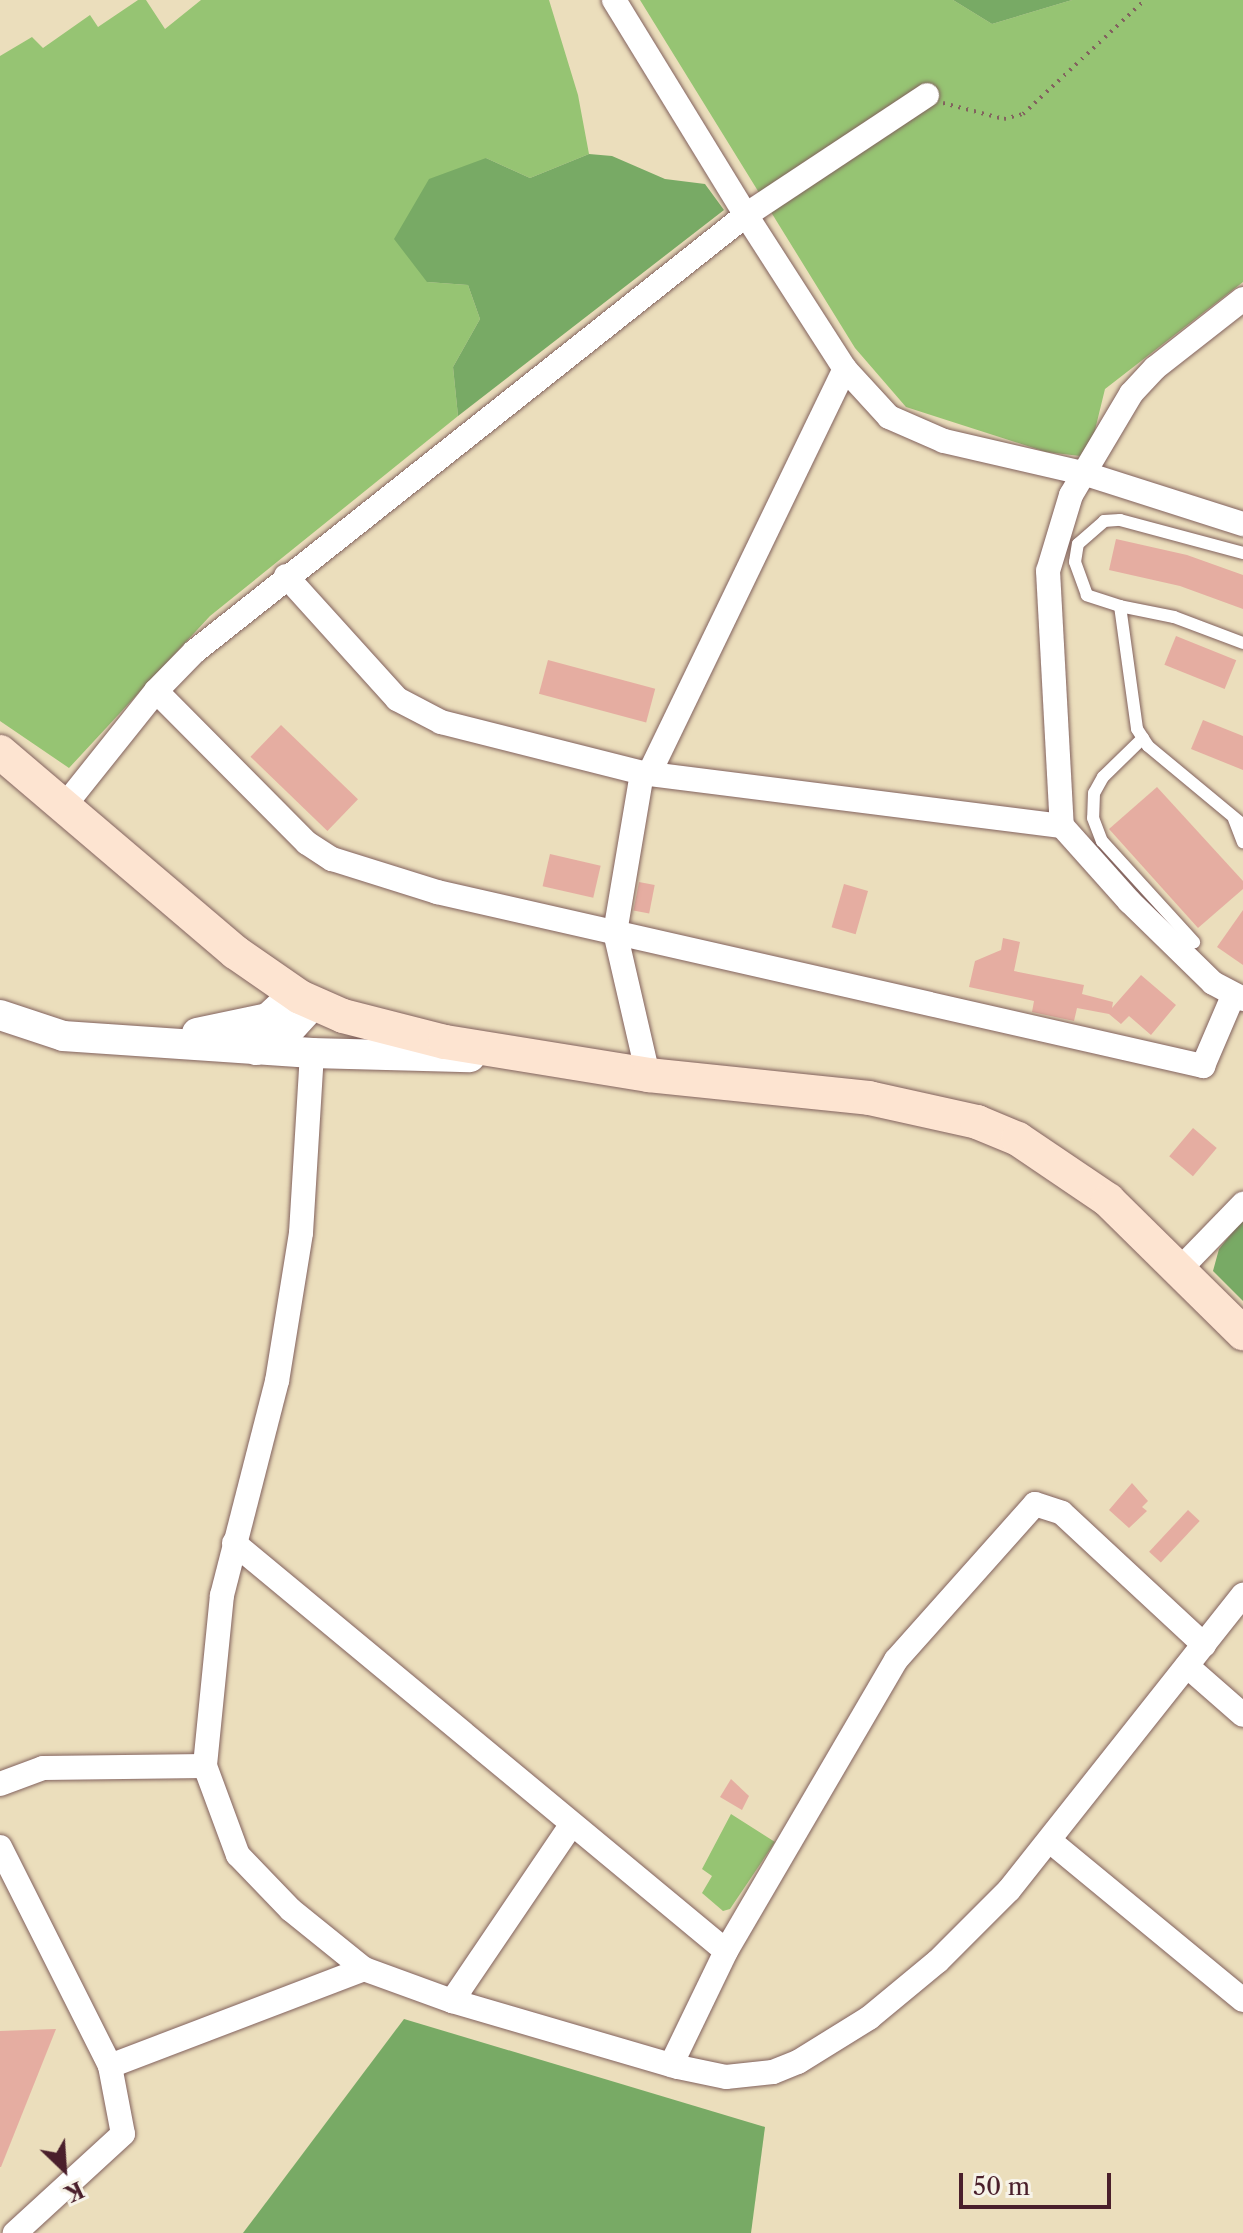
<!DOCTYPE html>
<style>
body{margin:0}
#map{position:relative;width:1243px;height:2233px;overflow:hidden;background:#ebdebc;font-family:"Libre Caslon Text",serif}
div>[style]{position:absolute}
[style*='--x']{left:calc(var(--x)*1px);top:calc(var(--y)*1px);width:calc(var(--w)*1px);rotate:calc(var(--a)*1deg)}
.green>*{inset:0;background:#96c473}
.forest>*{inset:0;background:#78aa65}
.building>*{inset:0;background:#e5ada1;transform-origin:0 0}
.path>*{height:4px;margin-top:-2px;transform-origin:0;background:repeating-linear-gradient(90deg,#82625e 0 2px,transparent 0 8px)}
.roads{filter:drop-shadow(0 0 2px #82625e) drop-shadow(0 0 2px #82625e)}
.service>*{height:12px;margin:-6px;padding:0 6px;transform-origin:6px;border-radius:6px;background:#fff}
.minor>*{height:24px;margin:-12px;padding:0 12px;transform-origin:12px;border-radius:12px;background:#fff}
.tertiary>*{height:30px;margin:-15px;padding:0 15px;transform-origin:15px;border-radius:15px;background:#fff}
.secondary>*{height:34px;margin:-17px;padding:0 17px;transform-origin:17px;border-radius:17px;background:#fde4d1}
span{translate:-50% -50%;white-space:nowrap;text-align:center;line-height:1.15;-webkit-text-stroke:8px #f7f3e8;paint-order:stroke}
.north{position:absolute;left:24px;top:2129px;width:80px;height:80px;-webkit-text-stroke:6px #f7f3e8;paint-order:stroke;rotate:155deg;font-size:22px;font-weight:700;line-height:32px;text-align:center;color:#4a1f2b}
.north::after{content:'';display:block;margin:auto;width:28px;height:36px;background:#4a1f2b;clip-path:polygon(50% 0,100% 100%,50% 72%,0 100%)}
.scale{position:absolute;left:959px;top:2173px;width:152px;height:36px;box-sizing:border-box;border:4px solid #4a1f2b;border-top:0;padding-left:10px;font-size:24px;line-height:28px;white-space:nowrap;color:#4a1f2b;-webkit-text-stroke:6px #f7f3e8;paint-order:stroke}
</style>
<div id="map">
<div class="green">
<div style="clip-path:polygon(138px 0,146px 0,165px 29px,201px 0,549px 0,578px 95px,589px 154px,530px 178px,486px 158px,427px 282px,468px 285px,480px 319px,453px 367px,458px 416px,210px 616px,69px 768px,0 721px,0 56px,32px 37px,43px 48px,90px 15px,98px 27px)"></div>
<div style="clip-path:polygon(640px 0,953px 0,992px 24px,1072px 0,1243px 0,1243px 282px,1105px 389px,1094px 434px,1080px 456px,1046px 452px,906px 407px,855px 348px)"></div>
<div style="clip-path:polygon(731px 1814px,775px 1842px,730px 1909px,723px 1911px,702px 1893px,712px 1876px,702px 1869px)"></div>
</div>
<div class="forest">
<div style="clip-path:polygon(953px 0,1072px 0,992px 24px)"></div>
<div style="clip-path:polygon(589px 154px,612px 156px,665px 179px,705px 184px,724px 210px,458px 416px,453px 367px,480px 319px,468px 285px,427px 282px,394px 239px,429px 179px,486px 158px,530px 178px)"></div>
<div style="clip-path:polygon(1243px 1219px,1243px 1301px,1213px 1271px,1219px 1249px)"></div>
<div style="clip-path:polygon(404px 2019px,765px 2127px,751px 2233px,243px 2233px)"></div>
</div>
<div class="building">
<div style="clip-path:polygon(1116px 539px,1187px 555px,1243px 575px,1243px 609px,1180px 586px,1109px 570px)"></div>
<div style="left:1176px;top:636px;width:65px;height:31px;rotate:22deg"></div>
<div style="left:548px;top:660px;width:111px;height:35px;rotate:15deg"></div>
<div style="clip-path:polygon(1203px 720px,1243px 736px,1243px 770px,1191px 749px)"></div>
<div style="left:281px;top:725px;width:107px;height:44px;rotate:44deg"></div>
<div style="clip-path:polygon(1157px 787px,1243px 881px,1243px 889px,1198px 928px,1109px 829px)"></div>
<div style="left:550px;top:854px;width:52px;height:33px;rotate:13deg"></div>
<div style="left:639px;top:882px;width:16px;height:29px;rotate:11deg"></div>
<div style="left:844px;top:884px;width:25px;height:45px;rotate:16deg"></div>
<div style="clip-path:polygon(1243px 910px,1243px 965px,1217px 947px)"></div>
<div style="clip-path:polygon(1003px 938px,1020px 942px,1014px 971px,1084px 985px,1082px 994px,1113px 1002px,1112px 1008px,1141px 975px,1176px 1005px,1151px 1035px,1129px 1016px,1121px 1024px,1109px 1014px,1077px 1008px,1074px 1021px,1032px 1012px,1034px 1001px,969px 987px,975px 961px,1001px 950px)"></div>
<div style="left:1193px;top:1128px;width:31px;height:37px;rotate:40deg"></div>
<div style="clip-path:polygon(1132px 1483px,1148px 1501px,1142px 1507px,1147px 1511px,1129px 1528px,1109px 1510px)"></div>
<div style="left:1188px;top:1510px;width:16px;height:57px;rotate:43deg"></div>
<div style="clip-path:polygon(731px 1779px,749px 1796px,742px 1810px,720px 1797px)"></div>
<div style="clip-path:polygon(56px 2029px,1px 2167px,0 2167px,0 2031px)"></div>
</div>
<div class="path">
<div style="--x:943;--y:103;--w:63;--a:14.7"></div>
<div style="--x:1004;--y:119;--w:20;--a:-15"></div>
<div style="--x:1023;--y:114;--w:167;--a:-43.1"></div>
</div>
<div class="roads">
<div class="service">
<div style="--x:1120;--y:606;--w:35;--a:-162"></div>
<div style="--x:1087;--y:595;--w:35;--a:-110"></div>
<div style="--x:1075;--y:562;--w:18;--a:-81"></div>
<div style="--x:1078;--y:544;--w:35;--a:-41"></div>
<div style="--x:1104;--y:521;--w:16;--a:-4"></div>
<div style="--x:1120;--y:520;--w:127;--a:15"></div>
<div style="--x:1243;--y:643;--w:74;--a:-159.4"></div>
<div style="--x:1174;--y:617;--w:55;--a:-168.5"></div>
<div style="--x:1120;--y:606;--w:124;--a:82.1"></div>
<div style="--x:1137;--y:729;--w:20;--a:57"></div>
<div style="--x:1148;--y:746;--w:124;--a:39.7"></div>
<div style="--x:1143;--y:738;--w:56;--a:135.7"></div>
<div style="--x:1103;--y:777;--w:18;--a:119"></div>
<div style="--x:1094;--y:793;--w:25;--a:92"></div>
<div style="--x:1093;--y:818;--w:25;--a:69"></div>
<div style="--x:1102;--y:841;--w:137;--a:47.7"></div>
<div style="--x:1234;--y:819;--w:25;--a:69"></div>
</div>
<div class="minor">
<div style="--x:614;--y:0;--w:252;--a:58.5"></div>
<div style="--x:746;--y:215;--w:217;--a:-33.5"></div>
<div style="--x:1243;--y:299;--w:112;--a:141.9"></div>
<div style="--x:1155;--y:368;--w:35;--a:133"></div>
<div style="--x:1131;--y:394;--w:117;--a:120.7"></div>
<div style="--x:1071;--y:495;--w:79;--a:106.8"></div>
<div style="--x:1048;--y:571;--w:255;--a:86.9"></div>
<div style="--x:1062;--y:826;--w:101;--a:48.2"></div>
<div style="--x:1129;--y:901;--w:117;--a:44.3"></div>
<div style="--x:1213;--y:983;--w:34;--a:28"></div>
<div style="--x:286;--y:576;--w:166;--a:47.9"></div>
<div style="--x:397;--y:699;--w:50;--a:27.6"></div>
<div style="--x:441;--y:722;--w:207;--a:14.2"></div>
<div style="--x:642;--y:773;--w:423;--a:7.2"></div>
<div style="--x:156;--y:691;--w:214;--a:45.2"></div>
<div style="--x:307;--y:843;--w:30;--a:33"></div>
<div style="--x:332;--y:859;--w:110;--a:17.4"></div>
<div style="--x:437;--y:892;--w:786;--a:12.8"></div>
<div style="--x:1203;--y:1066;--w:76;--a:-66.8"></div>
<div style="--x:642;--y:773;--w:161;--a:99.6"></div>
<div style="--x:615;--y:932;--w:147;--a:77"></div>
<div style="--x:649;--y:774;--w:450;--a:-64.2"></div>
<div style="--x:65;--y:805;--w:146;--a:-51.4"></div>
<div style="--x:156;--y:691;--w:54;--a:-45.7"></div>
<div style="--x:194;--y:652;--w:704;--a:-38.37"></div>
<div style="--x:746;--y:215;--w:183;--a:57.3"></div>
<div style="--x:845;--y:369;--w:65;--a:47.5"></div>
<div style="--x:889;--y:417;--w:60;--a:23.6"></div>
<div style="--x:944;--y:441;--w:143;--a:13"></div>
<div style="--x:1083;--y:473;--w:168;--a:17.7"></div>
<div style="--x:312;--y:1053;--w:180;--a:93.5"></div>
<div style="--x:301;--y:1233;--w:150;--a:99.2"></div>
<div style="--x:277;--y:1381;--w:221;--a:104.4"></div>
<div style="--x:222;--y:1595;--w:172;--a:95.7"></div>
<div style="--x:205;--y:1766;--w:95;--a:69.7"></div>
<div style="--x:238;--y:1855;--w:76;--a:46.1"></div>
<div style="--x:291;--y:1910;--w:94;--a:38.9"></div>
<div style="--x:364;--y:1969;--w:94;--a:20"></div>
<div style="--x:452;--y:2001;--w:235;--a:16.3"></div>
<div style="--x:678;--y:2067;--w:49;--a:11.8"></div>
<div style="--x:726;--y:2077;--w:47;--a:-6.1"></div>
<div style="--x:773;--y:2072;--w:27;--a:-22"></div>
<div style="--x:798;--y:2062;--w:84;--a:-31.8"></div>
<div style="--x:869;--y:2018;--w:89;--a:-39.6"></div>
<div style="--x:938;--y:1961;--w:100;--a:-45"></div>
<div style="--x:1009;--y:1890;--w:377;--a:-51.6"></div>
<div style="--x:1180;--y:1269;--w:91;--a:-45.9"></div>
<div style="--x:234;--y:1543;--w:639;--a:39.67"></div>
<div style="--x:1187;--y:1666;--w:74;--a:41.2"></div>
<div style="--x:0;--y:1784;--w:46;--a:-20.4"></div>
<div style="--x:43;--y:1768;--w:162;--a:-0.7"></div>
<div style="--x:1050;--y:1841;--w:250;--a:39.5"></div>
<div style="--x:0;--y:1847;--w:245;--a:63.3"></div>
<div style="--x:110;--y:2066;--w:69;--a:79.2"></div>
<div style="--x:123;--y:2134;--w:147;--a:137.5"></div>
<div style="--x:452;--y:2001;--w:212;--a:-55.9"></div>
<div style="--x:671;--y:2065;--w:127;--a:-64.2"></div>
<div style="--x:726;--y:1951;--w:337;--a:-59.7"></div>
<div style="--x:896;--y:1660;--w:209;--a:-48.3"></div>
<div style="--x:1035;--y:1504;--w:28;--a:18"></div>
<div style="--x:1062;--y:1513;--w:194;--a:42.9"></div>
<div style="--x:110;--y:2066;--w:272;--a:-20.9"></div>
</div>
<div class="tertiary">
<div style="--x:0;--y:1015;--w:66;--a:18.4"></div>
<div style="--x:63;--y:1036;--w:250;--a:3.9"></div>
<div style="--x:312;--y:1053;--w:158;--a:1.5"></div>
<div style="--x:197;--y:1033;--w:73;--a:-11.9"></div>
<div style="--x:268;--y:1018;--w:35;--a:-43"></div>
<div style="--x:256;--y:1050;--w:30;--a:-26"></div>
<div style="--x:283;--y:1037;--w:46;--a:-47.6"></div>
</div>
<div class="secondary">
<div style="--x:0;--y:752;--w:309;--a:40.4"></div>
<div style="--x:235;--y:952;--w:79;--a:34.7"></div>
<div style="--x:300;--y:997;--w:47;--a:23.8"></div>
<div style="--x:343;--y:1016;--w:105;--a:14.3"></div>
<div style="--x:445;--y:1042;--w:206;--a:9.2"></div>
<div style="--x:648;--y:1075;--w:222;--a:5.9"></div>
<div style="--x:869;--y:1098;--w:111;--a:12.5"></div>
<div style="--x:977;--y:1122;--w:44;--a:22.5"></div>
<div style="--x:1018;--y:1139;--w:109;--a:34.1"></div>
<div style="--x:1108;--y:1200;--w:190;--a:44.6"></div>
</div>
</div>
<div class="north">K</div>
<div class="scale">50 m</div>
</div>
